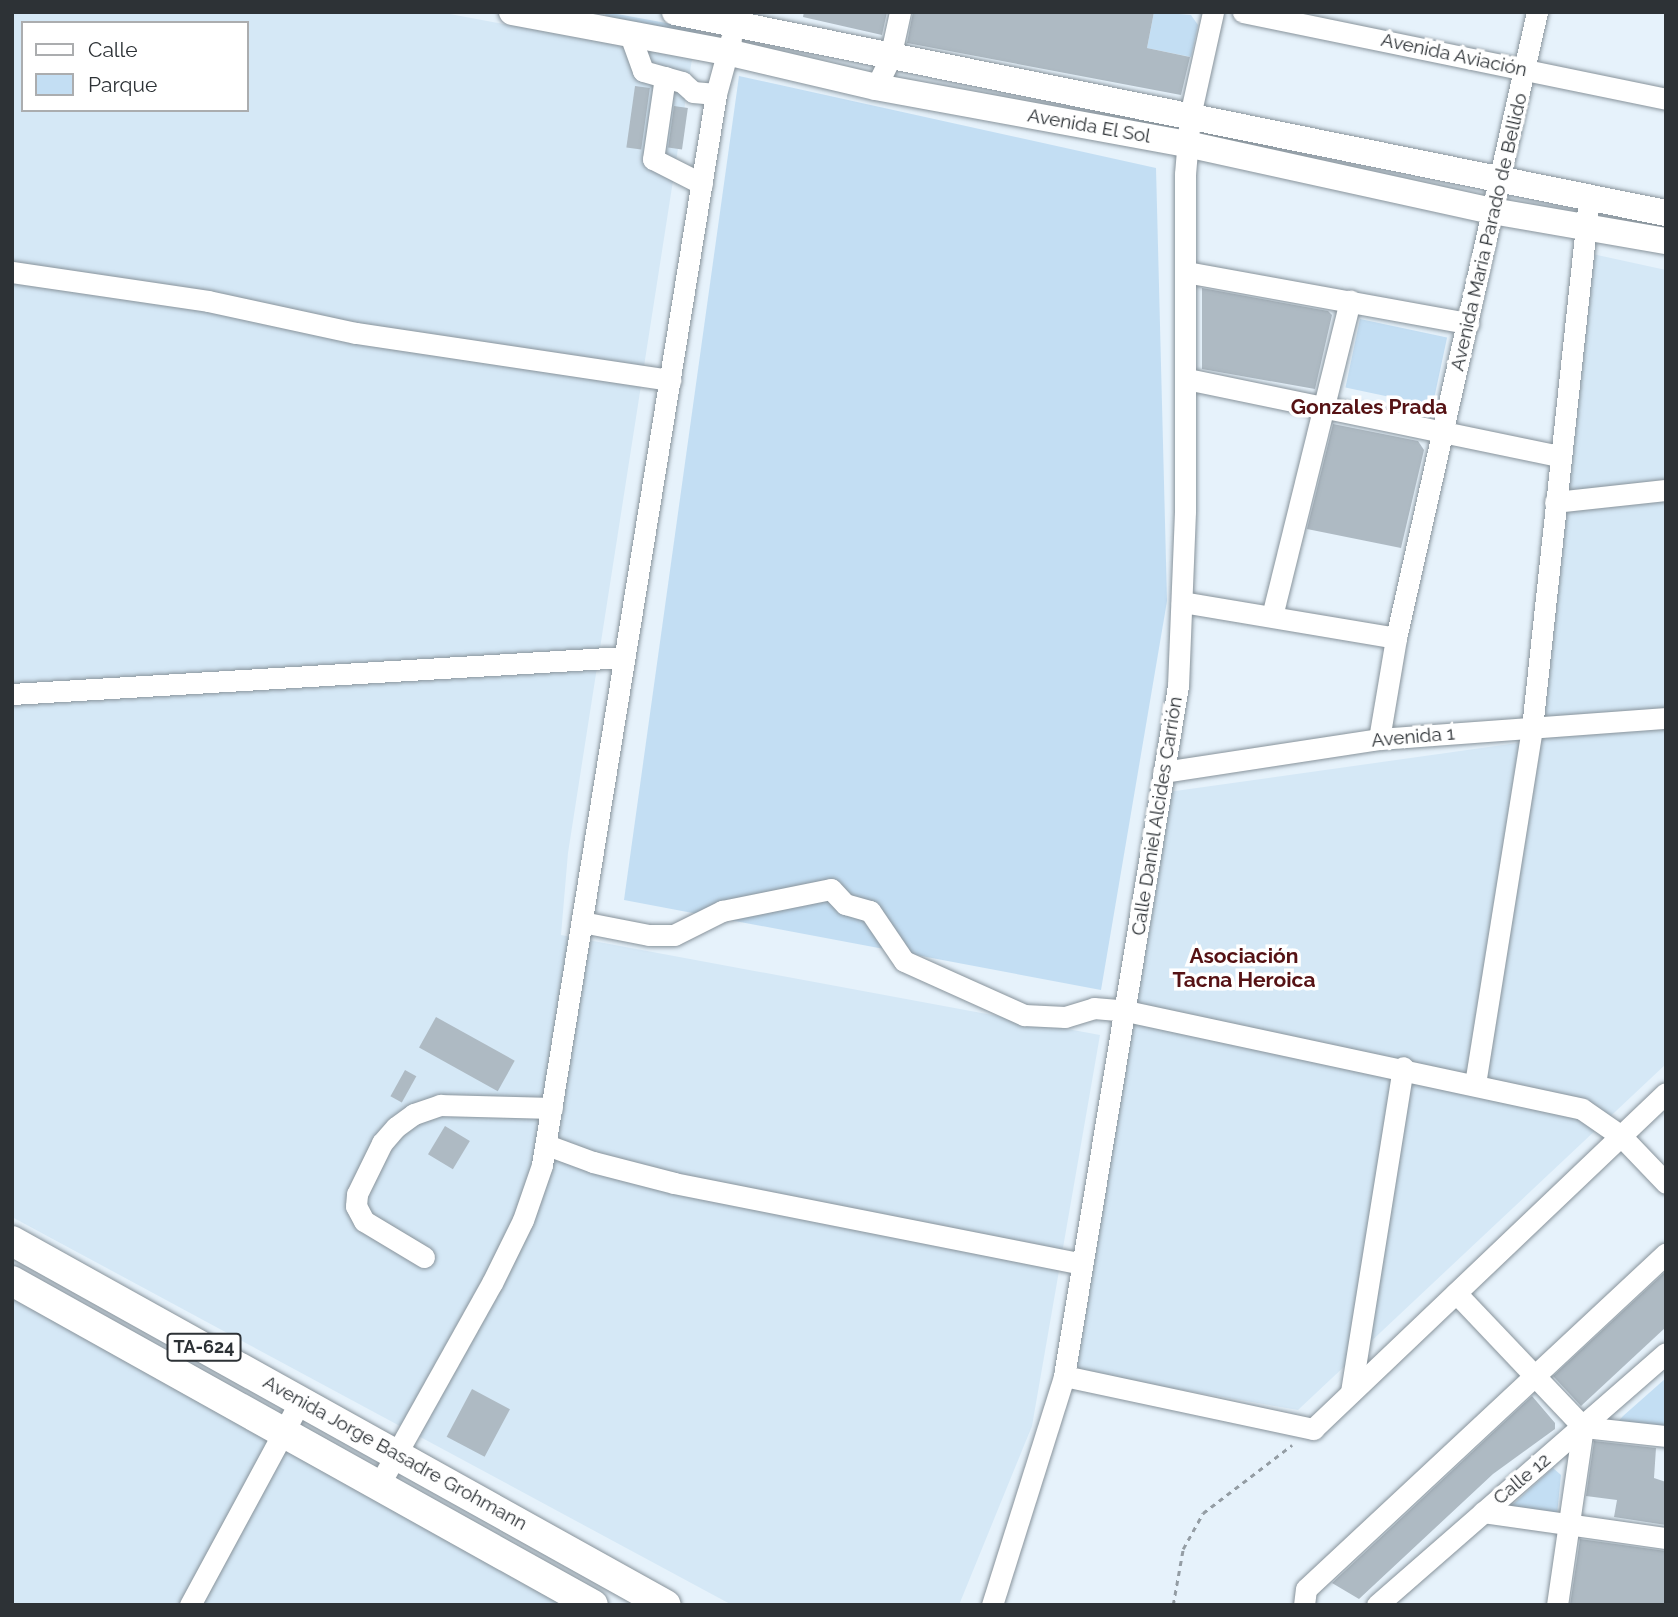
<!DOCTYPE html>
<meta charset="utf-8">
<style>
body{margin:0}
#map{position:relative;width:1678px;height:1617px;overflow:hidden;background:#e6f2fb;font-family:Raleway,sans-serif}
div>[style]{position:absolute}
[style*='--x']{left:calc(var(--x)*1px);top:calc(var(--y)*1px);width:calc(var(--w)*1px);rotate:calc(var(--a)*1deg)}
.built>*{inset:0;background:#d5e8f6}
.green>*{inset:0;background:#c3def3;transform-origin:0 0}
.building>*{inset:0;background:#aebac3;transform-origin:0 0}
.path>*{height:2.5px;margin-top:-1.25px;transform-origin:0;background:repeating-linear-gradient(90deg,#949da4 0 5px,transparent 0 10px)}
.roads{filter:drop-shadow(0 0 2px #88939b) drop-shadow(0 0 2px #88939b)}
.minor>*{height:21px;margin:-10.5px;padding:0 10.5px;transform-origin:10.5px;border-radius:10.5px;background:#fff}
.major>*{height:26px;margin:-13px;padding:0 13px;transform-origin:13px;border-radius:13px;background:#fff}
.highway>*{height:30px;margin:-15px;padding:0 15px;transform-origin:15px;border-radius:15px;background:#fff}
span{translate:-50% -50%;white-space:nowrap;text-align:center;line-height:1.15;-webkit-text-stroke:7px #fff;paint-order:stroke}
.shield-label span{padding:2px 5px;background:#fff;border:2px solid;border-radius:5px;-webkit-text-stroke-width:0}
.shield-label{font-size:18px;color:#2d3236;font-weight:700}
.street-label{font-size:19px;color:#2d3236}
.neighbourhood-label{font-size:21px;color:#561214;font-weight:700}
.frame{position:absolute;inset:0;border:14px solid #2d3236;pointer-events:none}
.legend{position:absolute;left:21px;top:21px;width:228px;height:91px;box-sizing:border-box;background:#fff;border:2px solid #abadaf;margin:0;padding:9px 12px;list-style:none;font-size:21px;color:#2d3236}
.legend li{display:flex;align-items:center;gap:14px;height:35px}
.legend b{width:35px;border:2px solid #abadaf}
</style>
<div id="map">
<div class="built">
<div style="clip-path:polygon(evenodd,12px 12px,439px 12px,692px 59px,568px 853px,561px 935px,1100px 1035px,1032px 1426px,959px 1605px,732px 1605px,12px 1217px,12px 12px,23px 23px,247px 23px,247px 110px,23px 110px,23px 23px)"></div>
<div style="clip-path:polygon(1588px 253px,1666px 270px,1666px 1064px,1298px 1410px,1067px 1370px,1168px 792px,1539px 740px)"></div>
<div style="clip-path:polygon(12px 1298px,287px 1447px,573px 1605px,12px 1605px)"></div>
</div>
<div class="green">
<div style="clip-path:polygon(606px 12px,699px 29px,696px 42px,604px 22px)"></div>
<div style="clip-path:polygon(1154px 12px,1191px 15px,1198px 25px,1191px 57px,1147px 48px)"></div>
<div style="clip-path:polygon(739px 76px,1156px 168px,1167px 601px,1101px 990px,624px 900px)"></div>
<div style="left:1360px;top:319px;width:89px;height:70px;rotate:12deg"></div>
<div style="clip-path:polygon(1666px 1378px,1666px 1431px,1615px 1425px,1623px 1416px)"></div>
<div style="clip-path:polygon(1553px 1468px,1561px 1475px,1557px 1515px,1510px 1507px)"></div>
</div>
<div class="building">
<div style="clip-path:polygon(804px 12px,887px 12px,882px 35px,803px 17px)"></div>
<div style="clip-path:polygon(913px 12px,1154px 12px,1147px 48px,1190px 57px,1181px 95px,907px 43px)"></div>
<div style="left:635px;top:86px;width:15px;height:62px;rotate:8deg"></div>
<div style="left:674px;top:106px;width:14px;height:42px;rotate:8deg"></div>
<div style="clip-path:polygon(1202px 288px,1328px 311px,1332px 315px,1315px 389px,1202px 369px)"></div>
<div style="clip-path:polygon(1333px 424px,1418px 441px,1424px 450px,1401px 548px,1307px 529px)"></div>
<div style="left:436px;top:1017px;width:90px;height:35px;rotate:29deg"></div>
<div style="left:405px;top:1070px;width:13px;height:30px;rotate:29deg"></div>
<div style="left:445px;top:1126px;width:29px;height:33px;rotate:31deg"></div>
<div style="clip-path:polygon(1666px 1271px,1666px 1327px,1581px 1406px,1553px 1376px)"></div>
<div style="left:472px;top:1389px;width:43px;height:54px;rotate:28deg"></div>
<div style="clip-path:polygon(1532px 1396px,1555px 1423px,1555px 1429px,1493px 1474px,1359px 1599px,1332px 1583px)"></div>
<div style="clip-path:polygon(1594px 1441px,1656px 1448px,1654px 1478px,1666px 1482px,1666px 1525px,1614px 1517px,1617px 1500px,1586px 1496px)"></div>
<div style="clip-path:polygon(1580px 1539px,1666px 1551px,1666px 1605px,1570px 1605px)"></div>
</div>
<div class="path">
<div style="--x:1173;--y:1605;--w:57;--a:-79.9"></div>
<div style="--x:1183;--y:1549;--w:41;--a:-60.9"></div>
<div style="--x:1203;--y:1513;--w:112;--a:-37.4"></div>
</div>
<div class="roads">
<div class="minor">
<div style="--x:1243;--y:12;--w:432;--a:11.6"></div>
<div style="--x:630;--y:35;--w:38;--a:70"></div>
<div style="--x:643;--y:71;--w:41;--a:15.8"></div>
<div style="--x:682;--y:82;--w:15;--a:42"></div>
<div style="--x:693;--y:92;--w:23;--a:5"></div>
<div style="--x:665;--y:77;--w:83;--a:98.3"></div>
<div style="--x:653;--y:159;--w:55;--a:27"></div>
<div style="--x:876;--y:87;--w:32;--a:-64"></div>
<div style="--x:890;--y:58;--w:47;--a:-77.7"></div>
<div style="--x:12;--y:272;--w:198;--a:8.4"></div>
<div style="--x:208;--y:301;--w:151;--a:12.2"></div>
<div style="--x:356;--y:333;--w:318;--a:8.5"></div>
<div style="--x:1186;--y:272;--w:287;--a:10.3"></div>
<div style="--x:1187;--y:379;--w:381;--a:11.7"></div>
<div style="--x:1555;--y:502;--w:112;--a:-6.2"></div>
<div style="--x:1182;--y:602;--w:217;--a:9.5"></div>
<div style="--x:1272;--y:616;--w:325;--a:-76.1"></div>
<div style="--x:12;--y:694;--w:613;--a:-3.46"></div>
<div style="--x:1379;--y:739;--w:102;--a:-80.4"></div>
<div style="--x:1396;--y:638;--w:642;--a:-77.31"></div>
<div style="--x:1163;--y:772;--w:219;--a:-8.7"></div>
<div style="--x:1379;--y:739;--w:288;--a:-4.2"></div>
<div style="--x:582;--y:922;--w:68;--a:11"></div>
<div style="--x:649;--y:935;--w:25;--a:0"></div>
<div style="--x:674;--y:935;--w:54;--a:-26.6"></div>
<div style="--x:722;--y:911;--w:111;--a:-11.4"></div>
<div style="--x:831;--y:889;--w:21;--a:47"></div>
<div style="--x:845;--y:904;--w:26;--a:16"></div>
<div style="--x:870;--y:911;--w:60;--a:55.8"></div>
<div style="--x:904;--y:961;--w:132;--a:24.2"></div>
<div style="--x:1024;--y:1015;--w:41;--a:2.8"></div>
<div style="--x:1065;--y:1017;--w:30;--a:-17"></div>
<div style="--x:1094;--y:1008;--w:32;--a:5"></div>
<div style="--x:1126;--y:1011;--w:466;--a:12.1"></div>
<div style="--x:1582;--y:1109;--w:47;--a:34.7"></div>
<div style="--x:1621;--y:1136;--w:65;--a:46.2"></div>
<div style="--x:1475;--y:1084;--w:361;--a:-80.9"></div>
<div style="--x:1532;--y:728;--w:533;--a:-83.86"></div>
<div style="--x:547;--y:1145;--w:49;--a:20.3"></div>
<div style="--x:593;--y:1162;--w:84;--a:14.5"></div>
<div style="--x:674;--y:1183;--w:416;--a:11.2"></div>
<div style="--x:424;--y:1257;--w:70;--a:-149"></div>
<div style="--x:364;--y:1221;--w:17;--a:-118"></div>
<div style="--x:356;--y:1206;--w:12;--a:-85"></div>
<div style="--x:357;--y:1194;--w:57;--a:-63.9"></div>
<div style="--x:382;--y:1143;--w:21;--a:-49"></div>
<div style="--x:396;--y:1127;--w:22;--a:-36"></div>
<div style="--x:414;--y:1114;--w:28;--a:-19"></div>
<div style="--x:440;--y:1105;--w:112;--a:1.5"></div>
<div style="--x:1456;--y:1293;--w:185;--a:46.5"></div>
<div style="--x:1583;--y:1427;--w:83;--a:6.2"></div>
<div style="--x:1064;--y:1376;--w:255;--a:12"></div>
<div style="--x:1313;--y:1429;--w:487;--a:-43.6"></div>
<div style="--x:1351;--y:1392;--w:329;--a:-80.9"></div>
<div style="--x:379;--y:1485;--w:231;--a:-60.8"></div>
<div style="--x:492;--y:1283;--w:70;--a:-63.8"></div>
<div style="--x:523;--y:1220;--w:58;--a:-70.9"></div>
<div style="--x:542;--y:1165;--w:1085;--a:-80.77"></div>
<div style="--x:716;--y:94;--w:57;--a:-74.7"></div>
<div style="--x:1483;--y:1512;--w:185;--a:8.1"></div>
<div style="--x:190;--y:1605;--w:233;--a:-61.6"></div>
<div style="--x:992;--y:1605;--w:240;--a:-72.5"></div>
<div style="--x:1064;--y:1376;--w:699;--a:-80.62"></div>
<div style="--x:1178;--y:686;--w:175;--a:-87.7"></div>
<div style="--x:1185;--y:511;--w:337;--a:-90"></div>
<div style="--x:1185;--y:174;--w:58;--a:-85.1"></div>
<div style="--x:1190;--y:116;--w:107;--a:-77.5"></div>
<div style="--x:1304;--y:1605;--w:16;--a:-83"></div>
<div style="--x:1306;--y:1589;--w:492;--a:-43"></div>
<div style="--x:1377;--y:1605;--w:383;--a:-41.1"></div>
<div style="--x:1557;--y:1605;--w:180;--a:-81.7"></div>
</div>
<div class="major">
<div style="--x:512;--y:12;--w:223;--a:10.6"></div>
<div style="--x:731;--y:53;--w:149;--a:13.2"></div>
<div style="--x:876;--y:87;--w:316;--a:10.4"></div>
<div style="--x:1187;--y:144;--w:312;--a:12.4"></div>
<div style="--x:1492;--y:211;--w:177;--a:9.8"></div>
<div style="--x:675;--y:12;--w:1011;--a:11.47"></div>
</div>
<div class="highway">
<div style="--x:12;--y:1241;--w:748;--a:29.1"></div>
<div style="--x:12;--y:1281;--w:665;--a:29.15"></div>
</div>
</div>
<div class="shield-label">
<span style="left:204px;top:1347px">TA-624</span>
</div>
<div class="street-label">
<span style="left:1454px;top:55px;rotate:12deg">Avenida Aviación</span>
<span style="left:1089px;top:126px;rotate:10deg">Avenida El Sol</span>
<span style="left:1489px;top:232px;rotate:-77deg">Avenida Maria Parado de Bellido</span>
<span style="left:1413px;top:737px;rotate:-5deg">Avenida 1</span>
<span style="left:1157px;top:816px;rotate:-81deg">Calle Daniel Alcides Carrión</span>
<span style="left:395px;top:1453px;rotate:29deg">Avenida Jorge Basadre Grohmann</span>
<span style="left:1522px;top:1479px;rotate:-40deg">Calle 12</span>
</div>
<div class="neighbourhood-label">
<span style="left:1369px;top:407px">Gonzales Prada</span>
<span style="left:1244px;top:968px">Asociación<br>Tacna Heroica</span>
</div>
<div class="frame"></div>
<ul class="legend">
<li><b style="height:9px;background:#fff"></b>Calle</li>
<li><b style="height:19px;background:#c3def3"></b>Parque</li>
</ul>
</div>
